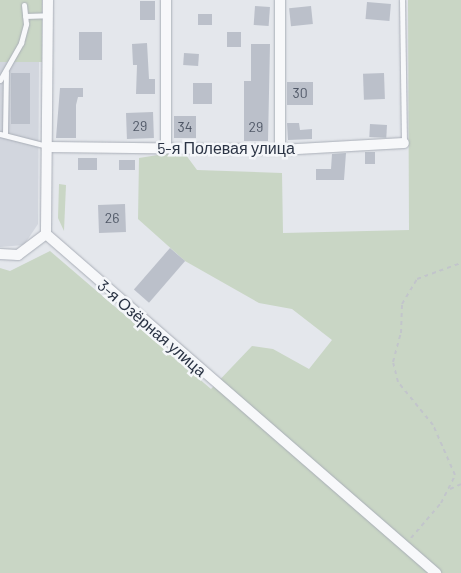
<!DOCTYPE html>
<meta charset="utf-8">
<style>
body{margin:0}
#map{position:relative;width:461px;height:573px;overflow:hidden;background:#e4e7ec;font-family:Barlow,sans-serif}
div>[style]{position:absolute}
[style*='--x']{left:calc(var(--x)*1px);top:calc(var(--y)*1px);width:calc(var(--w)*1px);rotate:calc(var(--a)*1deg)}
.built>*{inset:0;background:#d2d6de}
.green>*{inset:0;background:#c9d6c5;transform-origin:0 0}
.building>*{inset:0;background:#bbc0ca;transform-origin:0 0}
.path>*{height:2px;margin-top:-1px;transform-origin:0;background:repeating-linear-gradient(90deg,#c2c5cb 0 4px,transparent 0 8px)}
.roads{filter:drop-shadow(0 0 1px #a9aeb7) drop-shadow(0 0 1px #a9aeb7)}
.service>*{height:5px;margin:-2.5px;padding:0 2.5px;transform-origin:2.5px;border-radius:2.5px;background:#f7f8fa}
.minor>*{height:10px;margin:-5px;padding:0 5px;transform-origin:5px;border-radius:5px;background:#f7f8fa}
span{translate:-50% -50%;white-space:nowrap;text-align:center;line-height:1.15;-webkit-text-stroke:5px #f4f6f9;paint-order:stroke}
.number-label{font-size:14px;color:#4f5766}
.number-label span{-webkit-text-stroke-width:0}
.street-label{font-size:16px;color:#2b3445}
</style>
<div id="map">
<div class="built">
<div style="clip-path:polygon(0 62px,39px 62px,38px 224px,24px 245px,0 247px)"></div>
</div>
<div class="green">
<div style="left:0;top:0;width:42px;height:62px"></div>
<div style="clip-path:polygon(408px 0,461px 0,461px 573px,0 573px,0 268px,10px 271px,50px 251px,211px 389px,252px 346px,273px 349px,309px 369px,332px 340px,292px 309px,259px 303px,185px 261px,138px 219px,139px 158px,183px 151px,197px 170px,282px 173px,283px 233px,409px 230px)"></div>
<div style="clip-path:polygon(59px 184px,66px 185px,64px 231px,58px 218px)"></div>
</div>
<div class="building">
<div style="left:140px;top:1px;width:15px;height:19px"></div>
<div style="left:367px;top:2px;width:24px;height:17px;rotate:5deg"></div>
<div style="left:255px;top:6px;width:15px;height:19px;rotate:4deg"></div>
<div style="left:311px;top:6px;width:18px;height:22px;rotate:84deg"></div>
<div style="left:198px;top:14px;width:14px;height:11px"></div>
<div style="left:79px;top:32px;width:23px;height:28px"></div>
<div style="left:241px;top:32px;width:15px;height:14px;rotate:90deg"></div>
<div style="clip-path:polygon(147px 43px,149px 79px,155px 79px,155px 94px,136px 94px,137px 65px,133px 65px,132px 44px)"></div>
<div style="clip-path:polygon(251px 44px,270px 44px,268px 141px,244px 141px,244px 81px,251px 81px)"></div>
<div style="left:184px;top:53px;width:15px;height:12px;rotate:4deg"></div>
<div style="left:11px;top:73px;width:19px;height:51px"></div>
<div style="left:384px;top:73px;width:26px;height:21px;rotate:88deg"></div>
<div style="left:287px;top:82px;width:26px;height:23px"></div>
<div style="left:193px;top:83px;width:19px;height:21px"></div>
<div style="clip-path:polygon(60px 88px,83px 88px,83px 97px,78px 97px,76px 105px,76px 138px,56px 138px)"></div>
<div style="left:153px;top:112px;width:26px;height:27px;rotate:88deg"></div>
<div style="left:174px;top:116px;width:22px;height:22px"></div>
<div style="clip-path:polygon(287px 123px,299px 123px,300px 130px,312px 129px,312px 139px,288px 140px)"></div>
<div style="left:370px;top:124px;width:17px;height:13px;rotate:3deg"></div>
<div style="left:365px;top:152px;width:10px;height:12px"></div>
<div style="clip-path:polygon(346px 153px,344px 180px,316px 180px,316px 169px,331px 169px,332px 154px)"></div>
<div style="left:78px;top:158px;width:19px;height:12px"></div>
<div style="left:119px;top:160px;width:16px;height:10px"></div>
<div style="left:125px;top:204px;width:28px;height:27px;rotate:88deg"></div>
<div style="left:170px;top:248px;width:20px;height:55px;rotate:41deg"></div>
</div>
<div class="path">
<div style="--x:450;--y:489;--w:12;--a:-24"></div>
<div style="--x:411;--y:538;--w:46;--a:-49.4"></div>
<div style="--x:441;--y:503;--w:31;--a:-63"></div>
<div style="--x:455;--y:475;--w:55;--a:-113.7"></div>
<div style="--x:433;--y:425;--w:55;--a:-129.1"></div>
<div style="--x:398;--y:382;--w:21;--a:-104"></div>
<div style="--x:393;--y:362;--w:30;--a:-75"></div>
<div style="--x:401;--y:333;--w:29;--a:-88"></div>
<div style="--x:402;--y:304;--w:29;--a:-59"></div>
<div style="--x:417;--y:279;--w:47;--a:-20"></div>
</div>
<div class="roads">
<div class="service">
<div style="--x:402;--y:0;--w:143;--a:89.2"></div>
<div style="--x:25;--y:16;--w:23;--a:-2"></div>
<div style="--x:0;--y:80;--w:43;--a:-60.4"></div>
<div style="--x:21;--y:43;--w:20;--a:-75"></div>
<div style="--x:26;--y:24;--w:19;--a:-96"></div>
<div style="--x:0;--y:134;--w:49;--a:14.3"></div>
<div style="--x:5;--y:134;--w:62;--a:-89.1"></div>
</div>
<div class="minor">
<div style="--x:48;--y:0;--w:234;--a:90.5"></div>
<div style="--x:46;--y:234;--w:517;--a:41"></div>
<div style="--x:166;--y:0;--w:148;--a:90"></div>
<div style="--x:280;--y:0;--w:150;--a:90"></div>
<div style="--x:48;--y:147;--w:232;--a:0.7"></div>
<div style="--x:280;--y:150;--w:124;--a:-3.2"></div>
<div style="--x:0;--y:254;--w:18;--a:3"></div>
<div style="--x:18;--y:255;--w:35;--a:-37"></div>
</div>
</div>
<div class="number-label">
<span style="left:300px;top:93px">30</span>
<span style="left:140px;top:126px">29</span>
<span style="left:185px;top:127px">34</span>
<span style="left:256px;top:127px">29</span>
<span style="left:112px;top:218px">26</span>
</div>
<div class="street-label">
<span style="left:226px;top:148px">5-я Полевая улица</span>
<span style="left:152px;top:328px;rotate:41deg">3-я Озёрная улица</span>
</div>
</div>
